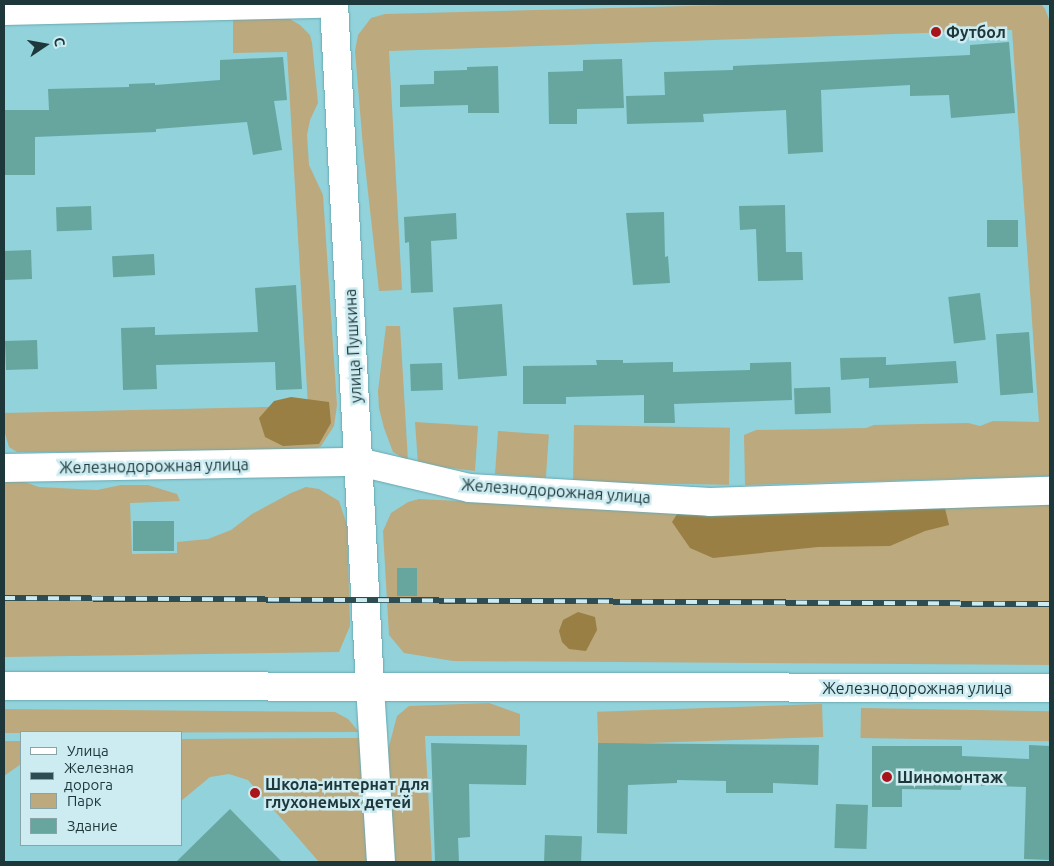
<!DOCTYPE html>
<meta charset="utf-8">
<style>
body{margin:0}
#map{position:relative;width:1054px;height:866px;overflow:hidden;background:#91d2db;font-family:Ubuntu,sans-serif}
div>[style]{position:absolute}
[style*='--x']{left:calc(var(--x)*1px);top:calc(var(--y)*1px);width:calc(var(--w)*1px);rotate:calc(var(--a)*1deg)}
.green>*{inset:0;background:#bca97e;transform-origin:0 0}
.forest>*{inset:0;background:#997f44}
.building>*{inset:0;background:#66a69f;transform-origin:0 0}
.roads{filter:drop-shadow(0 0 1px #68a8b1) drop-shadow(0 0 1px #68a8b1)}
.minor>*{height:28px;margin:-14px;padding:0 14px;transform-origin:14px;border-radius:14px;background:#fff}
.secondary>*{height:28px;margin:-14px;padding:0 14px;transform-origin:14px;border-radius:14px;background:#fff}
.rail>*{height:5.5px;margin-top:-2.75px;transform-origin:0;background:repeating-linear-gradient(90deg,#cdecf1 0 11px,#2e4d52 0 22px);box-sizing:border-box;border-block:1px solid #2e4d52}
.dots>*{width:14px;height:14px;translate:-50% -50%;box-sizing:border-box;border:2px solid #cdecf1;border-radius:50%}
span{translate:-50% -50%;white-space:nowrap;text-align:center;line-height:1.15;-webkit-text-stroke:5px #cdecf1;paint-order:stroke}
.poi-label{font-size:16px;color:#1d373b;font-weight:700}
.left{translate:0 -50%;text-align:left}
.street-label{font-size:16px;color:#1d373b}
.frame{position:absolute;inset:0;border:5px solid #1d373b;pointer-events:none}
.legend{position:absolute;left:20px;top:731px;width:162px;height:115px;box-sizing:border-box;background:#cdecf1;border:1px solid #87a4a8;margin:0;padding:6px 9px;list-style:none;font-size:15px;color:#1d373b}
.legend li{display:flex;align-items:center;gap:10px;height:25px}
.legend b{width:25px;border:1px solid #87a4a8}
.north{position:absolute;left:20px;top:20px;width:50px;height:50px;-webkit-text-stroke:4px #cdecf1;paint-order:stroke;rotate:78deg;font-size:14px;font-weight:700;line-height:20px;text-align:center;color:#1d373b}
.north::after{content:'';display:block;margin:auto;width:18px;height:22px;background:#1d373b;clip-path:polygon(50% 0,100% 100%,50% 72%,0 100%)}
</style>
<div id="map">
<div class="green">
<div style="clip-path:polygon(768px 4px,1041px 4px,1045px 9px,1050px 22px,1050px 476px,745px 485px,744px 435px,756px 430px,866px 428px,874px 425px,968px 423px,980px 426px,993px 421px,1039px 422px,1012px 30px,389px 51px,402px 290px,379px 291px,363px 147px,355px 51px,358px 35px,371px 18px,385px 14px)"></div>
<div style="clip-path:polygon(285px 16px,300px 25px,310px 35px,312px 43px,318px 103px,310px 120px,307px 135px,309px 165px,323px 195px,337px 405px,334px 426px,321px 446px,310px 452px,17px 452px,9px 447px,4px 430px,4px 413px,308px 406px,287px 52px,233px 53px,233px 18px)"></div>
<div style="clip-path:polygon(386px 326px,400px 326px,408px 461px,393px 452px,384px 428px,379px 408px,378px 391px)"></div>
<div style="clip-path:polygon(415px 422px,478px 426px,475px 471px,418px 464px)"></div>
<div style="left:574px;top:425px;width:156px;height:57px;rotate:1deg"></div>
<div style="left:498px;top:431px;width:51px;height:43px;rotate:4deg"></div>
<div style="clip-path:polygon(4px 479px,16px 479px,39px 487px,97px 490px,121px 485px,148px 485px,177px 494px,180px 501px,130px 503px,132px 554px,177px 553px,177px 542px,208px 539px,231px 530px,252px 514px,291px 493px,306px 487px,319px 489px,339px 501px,347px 525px,350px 626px,339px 652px,4px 657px)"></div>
<div style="clip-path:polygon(419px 499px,543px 505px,1050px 500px,1050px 665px,453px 661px,404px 653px,389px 635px,383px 531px,391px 513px,408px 502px)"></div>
<div style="clip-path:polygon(489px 703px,520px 714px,520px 736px,425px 736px,432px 862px,394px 862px,388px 750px,397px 716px,409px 706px)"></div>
<div style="left:822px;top:704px;width:33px;height:225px;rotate:88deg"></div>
<div style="left:861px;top:708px;width:189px;height:30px;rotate:1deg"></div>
<div style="clip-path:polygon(4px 709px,335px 712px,348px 719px,359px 732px,4px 733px)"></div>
<div style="clip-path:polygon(359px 738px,367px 862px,319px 862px,248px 780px,229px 774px,210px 777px,181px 801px,181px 739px)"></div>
<div style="clip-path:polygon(4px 741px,21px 741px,21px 764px,4px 776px)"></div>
</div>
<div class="forest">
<div style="clip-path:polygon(291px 397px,329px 402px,331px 423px,319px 444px,283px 446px,265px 437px,259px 418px,274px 401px)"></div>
<div style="clip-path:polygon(944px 504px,949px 525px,925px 531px,890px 546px,818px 547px,713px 558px,690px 548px,672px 522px,679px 511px)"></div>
<div style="clip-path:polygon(578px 612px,595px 617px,597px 630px,586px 651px,569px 649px,562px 642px,559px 631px,563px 620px)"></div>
</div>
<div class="building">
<div style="clip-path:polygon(1009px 42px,1015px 113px,951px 118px,949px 95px,910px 96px,910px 85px,821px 90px,823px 152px,788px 154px,786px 110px,703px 114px,704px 122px,627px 124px,626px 96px,665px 95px,664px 72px,733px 70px,733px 66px,970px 55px,970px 45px)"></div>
<div style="clip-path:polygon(283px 57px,287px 100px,274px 101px,282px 150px,253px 155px,247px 122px,156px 129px,156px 132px,35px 137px,35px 175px,4px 175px,4px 110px,49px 110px,48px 89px,129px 87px,129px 84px,155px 83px,155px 85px,220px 80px,220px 60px)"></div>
<div style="clip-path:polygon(622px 59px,624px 108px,577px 109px,577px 124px,549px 124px,548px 72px,583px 71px,583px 60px)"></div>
<div style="clip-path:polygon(498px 66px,499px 113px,468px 113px,468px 105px,400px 107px,400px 85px,434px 84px,434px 71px,467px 70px,467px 67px)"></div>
<div style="clip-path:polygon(785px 205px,786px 252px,802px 252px,803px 280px,758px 281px,756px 229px,740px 230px,739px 206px)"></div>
<div style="left:91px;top:206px;width:24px;height:35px;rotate:88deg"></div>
<div style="clip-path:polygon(664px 212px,665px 257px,668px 256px,670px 283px,633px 285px,626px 213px)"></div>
<div style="clip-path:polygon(456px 213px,457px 239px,431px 241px,433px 292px,411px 293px,409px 242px,405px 243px,404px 217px)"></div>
<div style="left:987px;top:220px;width:31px;height:27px"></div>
<div style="left:31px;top:250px;width:29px;height:27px;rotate:88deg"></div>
<div style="left:154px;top:254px;width:21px;height:42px;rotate:87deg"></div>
<div style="clip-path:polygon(296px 285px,302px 389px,276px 390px,275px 362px,156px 365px,157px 389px,123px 390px,121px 328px,155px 327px,155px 335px,258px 332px,255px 288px)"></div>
<div style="left:980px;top:293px;width:47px;height:32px;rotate:83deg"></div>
<div style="left:502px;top:304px;width:72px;height:49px;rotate:86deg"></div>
<div style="left:1029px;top:332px;width:61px;height:33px;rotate:86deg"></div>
<div style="left:37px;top:340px;width:29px;height:32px;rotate:88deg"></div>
<div style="clip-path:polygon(886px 357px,886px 365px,956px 361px,958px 383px,869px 388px,869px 378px,841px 380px,840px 358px)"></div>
<div style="clip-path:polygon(596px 360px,623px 360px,623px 363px,673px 362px,673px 372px,750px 370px,750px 363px,791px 362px,792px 400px,674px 404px,675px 423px,644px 423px,644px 395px,566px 397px,566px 404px,523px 404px,523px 366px,597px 365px)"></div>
<div style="left:442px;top:363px;width:27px;height:32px;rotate:88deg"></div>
<div style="left:830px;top:387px;width:26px;height:36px;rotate:88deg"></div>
<div style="left:174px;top:521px;width:30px;height:41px;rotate:90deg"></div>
<div style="left:397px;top:568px;width:20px;height:28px"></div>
<div style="clip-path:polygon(431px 743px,527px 745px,526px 785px,469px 784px,470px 837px,458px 838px,459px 862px,435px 862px)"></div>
<div style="clip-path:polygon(598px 743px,819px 745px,818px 785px,773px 783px,773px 793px,726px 793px,726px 781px,677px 780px,677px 783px,628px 785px,627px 834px,597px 833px)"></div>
<div style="clip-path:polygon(1029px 745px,1050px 746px,1050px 860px,1024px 859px,1026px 787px,962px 785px,961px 790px,902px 789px,902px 807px,872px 807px,872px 746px,962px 746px,962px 756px,1029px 759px)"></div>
<div style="left:836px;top:804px;width:32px;height:44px;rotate:2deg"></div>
<div style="clip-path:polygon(230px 809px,282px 862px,176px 862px)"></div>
<div style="left:545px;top:835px;width:37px;height:27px;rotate:2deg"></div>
</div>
<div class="roads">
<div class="minor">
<div style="--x:4;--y:11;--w:316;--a:-1.3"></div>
<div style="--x:4;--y:468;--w:355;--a:-1"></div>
<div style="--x:359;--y:462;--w:113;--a:13.3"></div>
<div style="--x:469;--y:488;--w:241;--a:3.3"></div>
<div style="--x:710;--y:502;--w:340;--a:-1.9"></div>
<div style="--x:370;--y:687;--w:175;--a:86.4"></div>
</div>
<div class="secondary">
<div style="--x:334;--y:4;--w:684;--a:86.98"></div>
<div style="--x:4;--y:686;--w:1046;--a:0.11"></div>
</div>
</div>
<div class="rail">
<div style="--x:4;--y:598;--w:1046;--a:0.33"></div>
</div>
<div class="dots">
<div style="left:936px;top:32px;background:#a81419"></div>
<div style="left:887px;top:777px;background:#a81419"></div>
<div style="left:255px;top:793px;background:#a81419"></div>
</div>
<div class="poi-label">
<span class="left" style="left:946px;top:32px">Футбол</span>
<span class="left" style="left:897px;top:777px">Шиномонтаж</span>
<span class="left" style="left:265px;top:793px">Школа-интернат для<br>глухонемых детей</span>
</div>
<div class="street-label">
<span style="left:353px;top:346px;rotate:-93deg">улица Пушкина</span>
<span style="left:154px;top:466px;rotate:-1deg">Железнодорожная улица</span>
<span style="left:556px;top:491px;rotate:4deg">Железнодорожная улица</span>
<span style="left:917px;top:688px">Железнодорожная улица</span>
</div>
<div class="frame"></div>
<ul class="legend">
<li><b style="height:6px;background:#fff"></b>Улица</li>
<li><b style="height:6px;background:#2e4d52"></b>Железная дорога</li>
<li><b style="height:14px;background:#bca97e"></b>Парк</li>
<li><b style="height:14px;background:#66a69f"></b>Здание</li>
</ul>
<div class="north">С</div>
</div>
